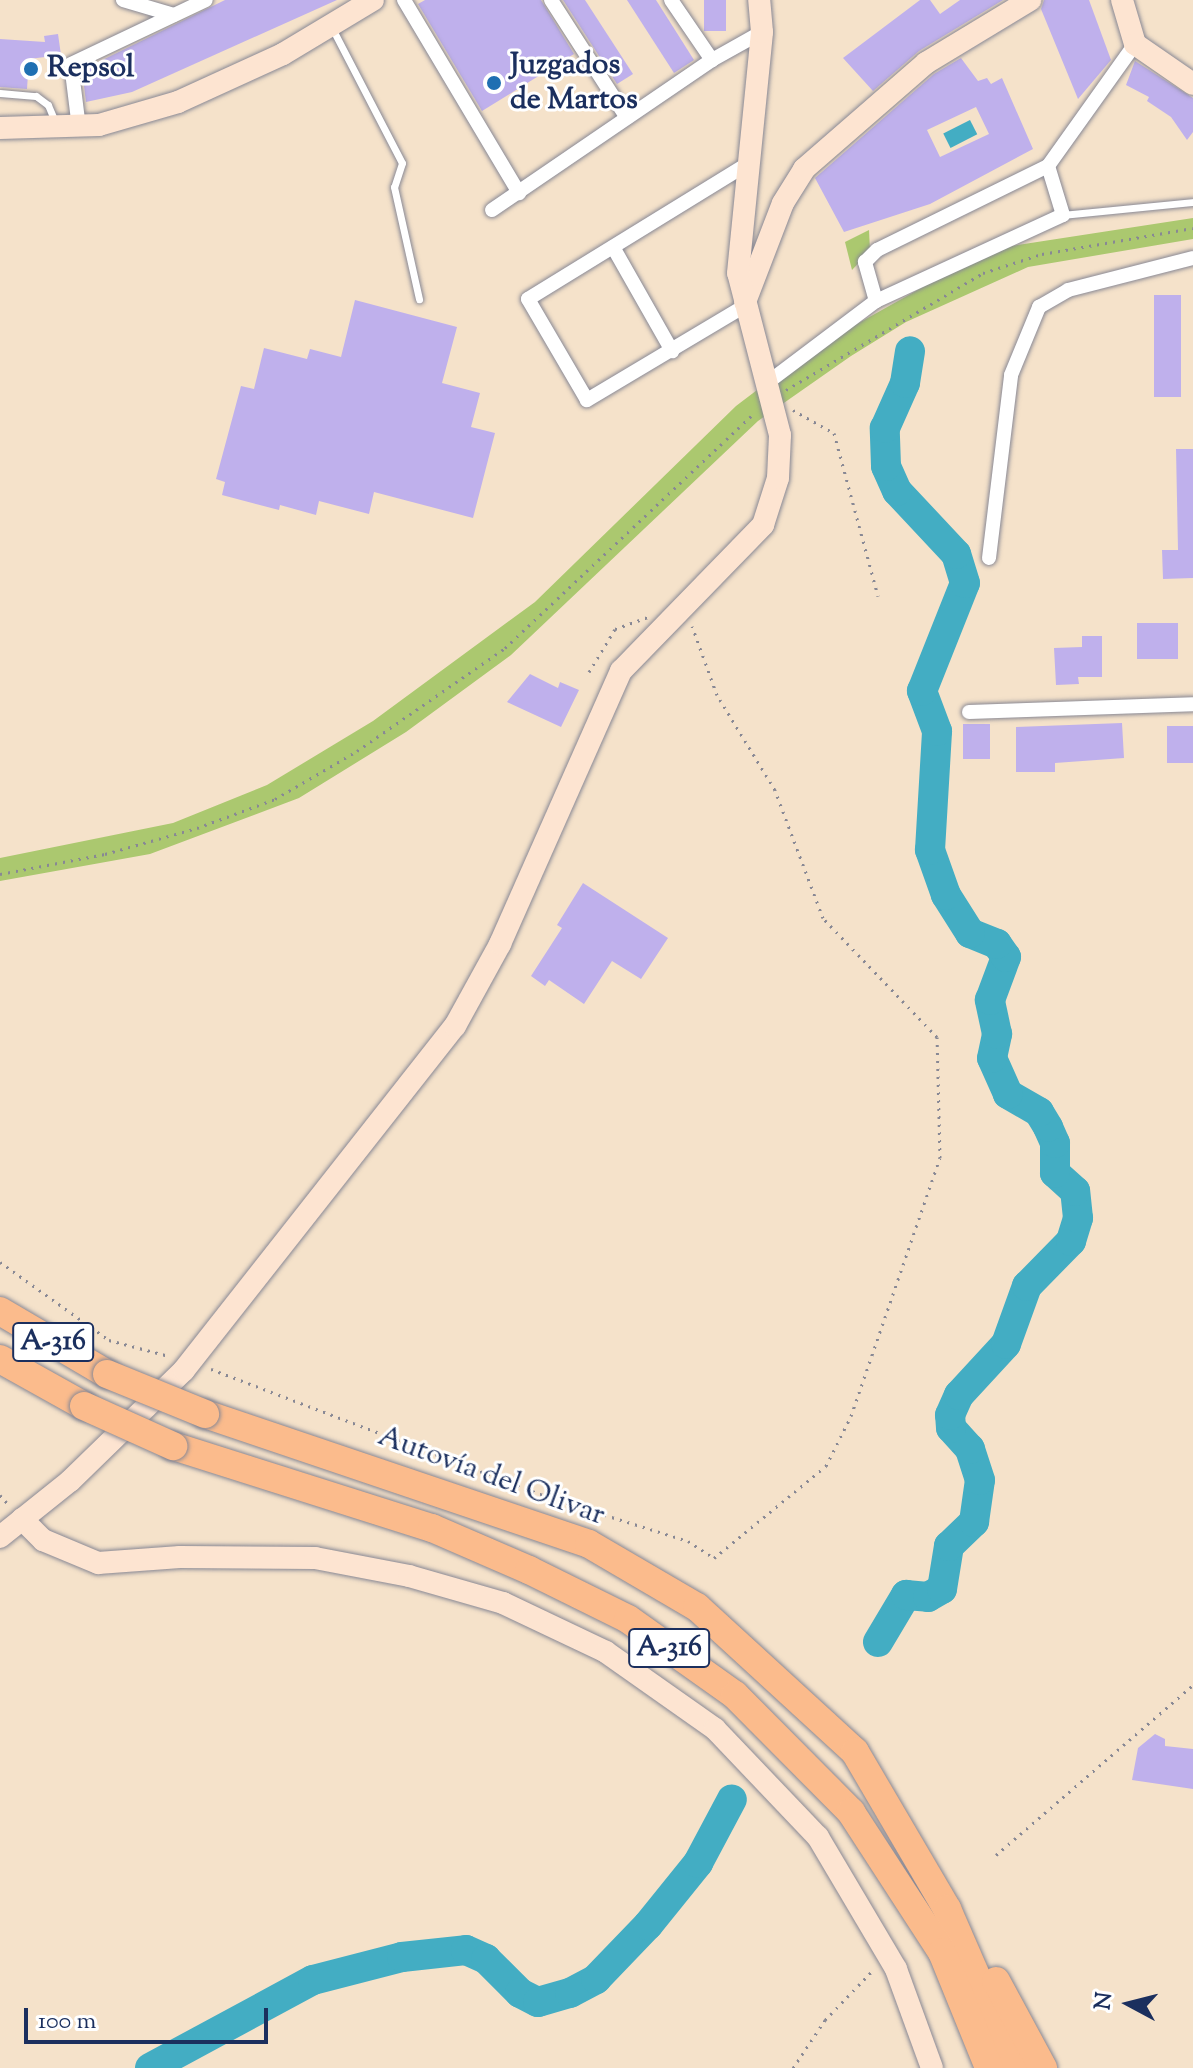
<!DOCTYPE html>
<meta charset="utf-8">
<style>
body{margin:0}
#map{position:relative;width:1193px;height:2068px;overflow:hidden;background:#f5e2ca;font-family:"Sorts Mill Goudy",serif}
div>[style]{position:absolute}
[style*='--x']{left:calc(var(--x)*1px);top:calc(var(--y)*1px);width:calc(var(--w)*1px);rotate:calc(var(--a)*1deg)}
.green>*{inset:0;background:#abc86f}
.water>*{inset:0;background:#43adc3;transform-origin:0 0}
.river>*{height:30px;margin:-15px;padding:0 15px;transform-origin:15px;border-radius:15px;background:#43adc3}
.building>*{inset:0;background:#bfb0ec;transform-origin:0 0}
.path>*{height:3px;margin-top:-1.5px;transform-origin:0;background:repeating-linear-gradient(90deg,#888894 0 2px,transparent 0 8px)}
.roads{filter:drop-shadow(0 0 2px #888894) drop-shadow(0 0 2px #888894)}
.lane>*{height:7px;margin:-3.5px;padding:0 3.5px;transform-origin:3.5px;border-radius:3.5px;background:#fff}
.street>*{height:14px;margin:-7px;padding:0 7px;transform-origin:7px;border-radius:7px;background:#fff}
.secondary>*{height:22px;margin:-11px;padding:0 11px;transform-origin:11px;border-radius:11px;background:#fde4d1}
.highway>*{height:28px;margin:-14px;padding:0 14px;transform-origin:14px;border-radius:14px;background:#fbbb8c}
.bridges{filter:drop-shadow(0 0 2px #888894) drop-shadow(0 0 2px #888894)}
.highway-bridge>*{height:28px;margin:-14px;padding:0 14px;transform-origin:14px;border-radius:14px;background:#fbbb8c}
.dots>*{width:22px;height:22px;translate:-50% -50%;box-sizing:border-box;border:4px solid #fff;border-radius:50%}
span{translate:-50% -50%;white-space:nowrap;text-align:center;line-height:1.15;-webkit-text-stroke:6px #fff;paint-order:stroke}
.shield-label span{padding:2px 6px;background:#fff;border:2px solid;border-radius:6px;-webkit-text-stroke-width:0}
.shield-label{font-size:28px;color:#1b2f5e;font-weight:700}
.poi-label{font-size:30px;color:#1b2f5e;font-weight:700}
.left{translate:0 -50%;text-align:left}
.street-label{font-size:30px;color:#1b2f5e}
.north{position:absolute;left:1089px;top:1964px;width:80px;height:80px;-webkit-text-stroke:6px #fff;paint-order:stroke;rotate:277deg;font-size:22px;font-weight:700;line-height:32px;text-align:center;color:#1b2f5e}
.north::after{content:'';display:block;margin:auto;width:28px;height:36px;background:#1b2f5e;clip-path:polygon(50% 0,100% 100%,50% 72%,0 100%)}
.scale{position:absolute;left:24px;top:2008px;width:244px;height:36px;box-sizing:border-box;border:4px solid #1b2f5e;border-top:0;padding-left:10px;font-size:24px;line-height:28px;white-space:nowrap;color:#1b2f5e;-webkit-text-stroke:6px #fff;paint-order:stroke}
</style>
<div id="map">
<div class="green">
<div style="clip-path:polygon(1193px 218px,1193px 239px,1028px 267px,906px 322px,851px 356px,758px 421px,511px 655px,406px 732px,299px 798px,150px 854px,0 881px,0 858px,173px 823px,267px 785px,373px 721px,535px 602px,736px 406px,807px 352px,939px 278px,998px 248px)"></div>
<div style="clip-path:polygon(869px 230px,870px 251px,852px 270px,845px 242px)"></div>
</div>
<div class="water">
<div style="left:970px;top:120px;width:16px;height:30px;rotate:63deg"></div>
</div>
<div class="river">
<div style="--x:878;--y:1642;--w:55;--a:-59.2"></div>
<div style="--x:906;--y:1595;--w:22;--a:5"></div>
<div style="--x:928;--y:1597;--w:16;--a:-30"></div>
<div style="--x:942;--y:1589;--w:44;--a:-80.8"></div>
<div style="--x:949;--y:1546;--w:35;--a:-44"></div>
<div style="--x:974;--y:1522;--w:42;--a:-81.9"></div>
<div style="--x:980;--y:1480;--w:33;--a:-108"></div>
<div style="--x:970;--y:1449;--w:28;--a:-132"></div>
<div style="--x:951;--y:1428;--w:13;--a:-94"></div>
<div style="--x:950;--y:1415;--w:22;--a:-66"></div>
<div style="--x:959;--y:1395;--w:69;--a:-47.3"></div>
<div style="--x:1006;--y:1344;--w:62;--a:-70.1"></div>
<div style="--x:1027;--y:1286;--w:63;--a:-45.6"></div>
<div style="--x:1071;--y:1241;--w:24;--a:-73"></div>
<div style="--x:1078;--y:1218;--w:27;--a:-96"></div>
<div style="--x:1075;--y:1191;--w:27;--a:-138"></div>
<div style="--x:1055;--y:1173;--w:30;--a:-90"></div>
<div style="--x:1055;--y:1143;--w:17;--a:-114"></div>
<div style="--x:1048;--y:1127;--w:17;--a:-121"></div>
<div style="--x:1039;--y:1112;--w:36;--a:-150"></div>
<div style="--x:1008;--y:1094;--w:39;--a:-114"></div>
<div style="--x:992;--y:1058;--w:25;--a:-78"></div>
<div style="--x:997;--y:1034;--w:35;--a:-102"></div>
<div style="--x:990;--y:1000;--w:46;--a:-69.6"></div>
<div style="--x:1006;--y:957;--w:16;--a:-125"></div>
<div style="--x:997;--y:944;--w:29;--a:-158"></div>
<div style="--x:970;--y:933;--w:45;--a:-122.3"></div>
<div style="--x:946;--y:895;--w:48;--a:-109.6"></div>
<div style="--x:930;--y:850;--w:119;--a:-86.6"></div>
<div style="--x:937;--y:731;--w:43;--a:-110.6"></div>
<div style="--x:922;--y:691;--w:116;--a:-68.3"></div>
<div style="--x:965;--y:583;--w:30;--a:-107"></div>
<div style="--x:956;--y:554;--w:86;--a:-133.1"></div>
<div style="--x:897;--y:491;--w:27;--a:-114"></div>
<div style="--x:886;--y:466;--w:38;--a:-92"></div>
<div style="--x:885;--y:428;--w:49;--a:-66"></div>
<div style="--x:905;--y:383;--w:32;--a:-81"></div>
<div style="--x:150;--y:2068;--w:185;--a:-28.4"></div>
<div style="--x:313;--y:1980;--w:92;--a:-14.5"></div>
<div style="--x:402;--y:1957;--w:64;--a:-6.2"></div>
<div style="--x:466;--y:1950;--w:22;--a:24"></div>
<div style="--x:486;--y:1959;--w:48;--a:45"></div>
<div style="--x:520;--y:1993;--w:20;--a:27"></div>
<div style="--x:538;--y:2002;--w:33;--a:-16"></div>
<div style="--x:570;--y:1993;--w:30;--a:-28"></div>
<div style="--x:596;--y:1979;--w:75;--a:-46.1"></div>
<div style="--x:648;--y:1925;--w:80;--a:-51.1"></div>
<div style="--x:698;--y:1863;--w:72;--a:-62"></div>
</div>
<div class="building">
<div style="clip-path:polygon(225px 0,337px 0,132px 92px,86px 102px,82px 70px)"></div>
<div style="clip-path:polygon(425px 0,541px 0,574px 54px,482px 111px,418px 4px)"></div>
<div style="clip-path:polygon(563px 0,585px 0,633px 74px,617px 84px)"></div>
<div style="clip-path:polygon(627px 0,656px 0,694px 60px,674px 73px)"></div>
<div style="left:704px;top:0;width:22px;height:31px"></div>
<div style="clip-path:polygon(920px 0,930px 0,940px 14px,960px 0,1003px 0,919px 51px,873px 91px,843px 58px)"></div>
<div style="clip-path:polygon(1044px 0,1089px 0,1111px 60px,1078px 99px,1041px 9px)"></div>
<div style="clip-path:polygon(58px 34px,61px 55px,29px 59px,27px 89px,0 87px,0 39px,45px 42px,44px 36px)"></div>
<div style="clip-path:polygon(evenodd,961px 58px,978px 81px,987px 78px,991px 84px,1002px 78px,1033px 149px,930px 204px,844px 232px,815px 178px,934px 74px,961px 58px,976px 107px,989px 134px,940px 157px,927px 130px,976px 107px)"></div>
<div style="clip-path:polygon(1135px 61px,1193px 98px,1193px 132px,1187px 140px,1171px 117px,1147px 101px,1149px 97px,1126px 85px)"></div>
<div style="left:1154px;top:295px;width:27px;height:102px"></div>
<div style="clip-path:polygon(355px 300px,457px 327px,442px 383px,480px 393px,471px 427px,495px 433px,473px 518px,374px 492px,369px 514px,319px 501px,316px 515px,280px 505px,279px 510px,222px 495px,225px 482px,216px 479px,241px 386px,254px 389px,264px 348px,307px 359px,310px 349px,341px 357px)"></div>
<div style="clip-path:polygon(1176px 449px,1193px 449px,1193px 578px,1163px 579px,1162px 550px,1178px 550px)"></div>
<div style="left:1178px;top:623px;width:36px;height:41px;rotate:90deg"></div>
<div style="clip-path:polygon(1082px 636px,1102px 636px,1102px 677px,1078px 677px,1079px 684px,1056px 685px,1054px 648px,1082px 647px)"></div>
<div style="clip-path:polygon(530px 674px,558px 688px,560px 682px,579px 690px,561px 727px,507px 702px)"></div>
<div style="clip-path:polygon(1122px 723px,1124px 758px,1055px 763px,1055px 772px,1016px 772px,1016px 727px)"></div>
<div style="left:963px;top:724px;width:27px;height:35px"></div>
<div style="left:1193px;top:726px;width:37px;height:26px;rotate:90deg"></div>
<div style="clip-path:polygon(583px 883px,668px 938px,641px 979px,612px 961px,584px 1004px,549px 980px,545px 986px,531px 976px,562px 928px,557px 925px)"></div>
<div style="clip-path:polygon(1155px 1734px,1165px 1739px,1165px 1746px,1193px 1749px,1193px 1789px,1132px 1780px,1138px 1748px)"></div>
</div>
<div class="path">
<div style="--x:786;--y:390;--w:229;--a:-30.7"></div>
<div style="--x:983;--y:273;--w:62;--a:-17.9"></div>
<div style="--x:1042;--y:254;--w:153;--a:-9.8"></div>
<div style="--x:793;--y:410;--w:47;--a:29.3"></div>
<div style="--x:834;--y:433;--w:169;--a:74.9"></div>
<div style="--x:589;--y:672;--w:50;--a:-58.8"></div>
<div style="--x:615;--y:629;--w:35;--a:-20"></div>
<div style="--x:0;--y:874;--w:107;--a:-10.8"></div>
<div style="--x:105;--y:854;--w:96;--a:-15.8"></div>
<div style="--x:197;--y:828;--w:83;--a:-20.4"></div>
<div style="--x:275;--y:799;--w:95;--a:-30.3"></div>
<div style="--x:357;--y:751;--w:180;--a:-34.8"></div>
<div style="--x:505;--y:648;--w:342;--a:-43.3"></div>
<div style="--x:0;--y:1262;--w:134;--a:35.6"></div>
<div style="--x:109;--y:1340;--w:62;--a:14.9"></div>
<div style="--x:211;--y:1369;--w:364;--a:20.8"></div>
<div style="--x:551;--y:1498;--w:144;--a:17.4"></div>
<div style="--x:688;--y:1541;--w:31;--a:33"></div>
<div style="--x:714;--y:1558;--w:145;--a:-39.4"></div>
<div style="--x:826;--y:1466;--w:56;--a:-63.4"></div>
<div style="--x:851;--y:1416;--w:273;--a:-71"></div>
<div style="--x:940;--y:1158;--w:121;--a:-91.4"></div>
<div style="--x:937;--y:1037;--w:165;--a:-133.8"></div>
<div style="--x:823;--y:918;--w:137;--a:-110.6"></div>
<div style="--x:775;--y:790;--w:111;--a:-121.4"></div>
<div style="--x:717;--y:695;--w:73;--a:-109.9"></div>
<div style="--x:0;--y:1495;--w:13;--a:48"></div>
<div style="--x:996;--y:1855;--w:260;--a:-40.8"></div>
<div style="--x:793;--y:2068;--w:58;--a:-56.3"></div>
<div style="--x:825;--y:2020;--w:71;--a:-46.1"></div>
</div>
<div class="roads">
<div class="lane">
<div style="--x:332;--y:28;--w:152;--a:62.6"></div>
<div style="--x:402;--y:163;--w:25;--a:108"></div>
<div style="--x:394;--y:187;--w:115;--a:77.4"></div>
<div style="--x:0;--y:93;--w:36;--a:5"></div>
<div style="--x:36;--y:96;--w:15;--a:37"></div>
<div style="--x:48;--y:105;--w:21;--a:67"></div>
<div style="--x:1063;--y:215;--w:131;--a:-5.7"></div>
</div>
<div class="street">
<div style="--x:123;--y:0;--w:53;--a:16.4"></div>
<div style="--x:404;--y:0;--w:225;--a:59.2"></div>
<div style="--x:551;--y:0;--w:140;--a:57.2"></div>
<div style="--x:671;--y:0;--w:73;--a:55.7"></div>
<div style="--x:79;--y:128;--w:64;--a:-97.1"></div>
<div style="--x:71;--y:64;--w:149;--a:-25.4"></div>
<div style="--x:492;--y:210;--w:266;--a:-34.3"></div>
<div style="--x:712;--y:60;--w:57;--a:-29.2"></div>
<div style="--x:613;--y:247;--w:120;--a:60.4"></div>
<div style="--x:876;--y:301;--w:206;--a:-24.7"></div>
<div style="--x:1063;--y:215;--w:51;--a:-107"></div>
<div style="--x:743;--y:307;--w:182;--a:149.2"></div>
<div style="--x:587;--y:400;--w:117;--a:-120.3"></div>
<div style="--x:528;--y:299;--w:259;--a:-31.6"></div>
<div style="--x:767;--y:383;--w:136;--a:-37"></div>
<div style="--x:876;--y:301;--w:41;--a:-105.8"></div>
<div style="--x:865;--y:262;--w:17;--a:-45"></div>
<div style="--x:877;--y:250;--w:191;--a:-26.2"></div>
<div style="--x:1048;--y:166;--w:150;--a:-54.5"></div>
<div style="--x:989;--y:558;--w:184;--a:-83.1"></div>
<div style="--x:1011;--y:375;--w:74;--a:-67.6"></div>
<div style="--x:1039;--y:307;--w:34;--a:-30"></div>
<div style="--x:1068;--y:290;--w:129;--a:-14.4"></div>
<div style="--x:969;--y:712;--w:224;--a:-2"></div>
</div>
<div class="secondary">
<div style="--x:1122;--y:0;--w:46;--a:73.5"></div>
<div style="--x:1135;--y:44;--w:70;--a:34.6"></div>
<div style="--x:0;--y:128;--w:99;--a:-1.7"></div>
<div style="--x:99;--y:125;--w:82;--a:-16.2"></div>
<div style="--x:178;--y:102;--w:115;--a:-24.6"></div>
<div style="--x:283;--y:54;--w:105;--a:-31"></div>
<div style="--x:745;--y:302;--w:106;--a:-69"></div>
<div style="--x:783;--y:203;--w:40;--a:-58"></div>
<div style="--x:804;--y:169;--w:162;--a:-41"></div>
<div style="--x:926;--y:63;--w:122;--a:-31.2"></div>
<div style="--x:22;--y:1519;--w:30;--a:45"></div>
<div style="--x:43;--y:1540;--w:60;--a:22.7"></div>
<div style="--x:98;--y:1563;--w:82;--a:-4.2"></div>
<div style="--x:180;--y:1557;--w:135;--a:0.4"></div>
<div style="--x:315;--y:1558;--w:96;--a:10.8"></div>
<div style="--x:409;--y:1576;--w:98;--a:16"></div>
<div style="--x:503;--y:1603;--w:114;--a:25.4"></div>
<div style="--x:606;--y:1652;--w:133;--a:35.2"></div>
<div style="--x:715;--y:1729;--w:149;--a:46.4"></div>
<div style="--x:818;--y:1837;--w:153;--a:59.4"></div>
<div style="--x:896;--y:1969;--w:105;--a:70"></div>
<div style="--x:0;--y:1537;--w:90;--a:-38.7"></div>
<div style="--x:70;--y:1481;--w:159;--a:-44.2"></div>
<div style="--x:184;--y:1370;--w:438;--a:-51.8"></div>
<div style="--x:455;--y:1026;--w:94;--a:-61.2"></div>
<div style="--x:500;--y:944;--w:299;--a:-66.1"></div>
<div style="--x:621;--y:671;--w:204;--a:-45.8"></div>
<div style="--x:763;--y:525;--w:49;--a:-72.3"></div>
<div style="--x:778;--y:478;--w:43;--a:-87.3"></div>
<div style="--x:780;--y:435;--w:167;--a:-104.5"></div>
<div style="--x:738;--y:273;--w:242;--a:-84.3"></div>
<div style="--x:762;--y:32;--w:32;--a:-95"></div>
</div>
<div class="highway">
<div style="--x:0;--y:1311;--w:124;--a:30.5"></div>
<div style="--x:0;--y:1359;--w:96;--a:29.2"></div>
<div style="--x:205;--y:1414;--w:405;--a:18.7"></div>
<div style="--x:589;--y:1544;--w:125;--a:30.3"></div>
<div style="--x:697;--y:1607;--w:214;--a:42.5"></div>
<div style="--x:855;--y:1752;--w:182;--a:59.6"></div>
<div style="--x:947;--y:1909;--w:173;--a:66.5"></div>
<div style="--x:173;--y:1446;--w:272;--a:17.6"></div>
<div style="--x:432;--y:1528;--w:106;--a:23.4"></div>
<div style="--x:529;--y:1570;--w:110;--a:26.3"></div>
<div style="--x:628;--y:1619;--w:131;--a:35.4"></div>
<div style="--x:735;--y:1695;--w:165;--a:45.2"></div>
<div style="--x:851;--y:1812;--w:167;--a:57"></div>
<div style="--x:942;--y:1952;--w:125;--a:67.9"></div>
<div style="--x:996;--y:1981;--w:99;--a:61.6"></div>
</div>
</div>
<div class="bridges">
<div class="highway-bridge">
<div style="--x:107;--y:1374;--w:106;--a:22.2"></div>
<div style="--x:84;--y:1406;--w:98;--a:24.2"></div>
</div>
</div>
<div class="dots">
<div style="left:31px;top:69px;background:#1f6fb2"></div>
<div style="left:494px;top:83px;background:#1f6fb2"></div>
</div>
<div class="shield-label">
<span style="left:53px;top:1342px">A-316</span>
<span style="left:669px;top:1648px">A-316</span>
</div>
<div class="poi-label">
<span class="left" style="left:510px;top:83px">Juzgados<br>de Martos</span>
<span class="left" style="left:47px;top:69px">Repsol</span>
</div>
<div class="street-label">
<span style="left:491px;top:1477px;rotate:20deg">Autovía del Olivar</span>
</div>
<div class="north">N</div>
<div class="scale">100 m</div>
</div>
